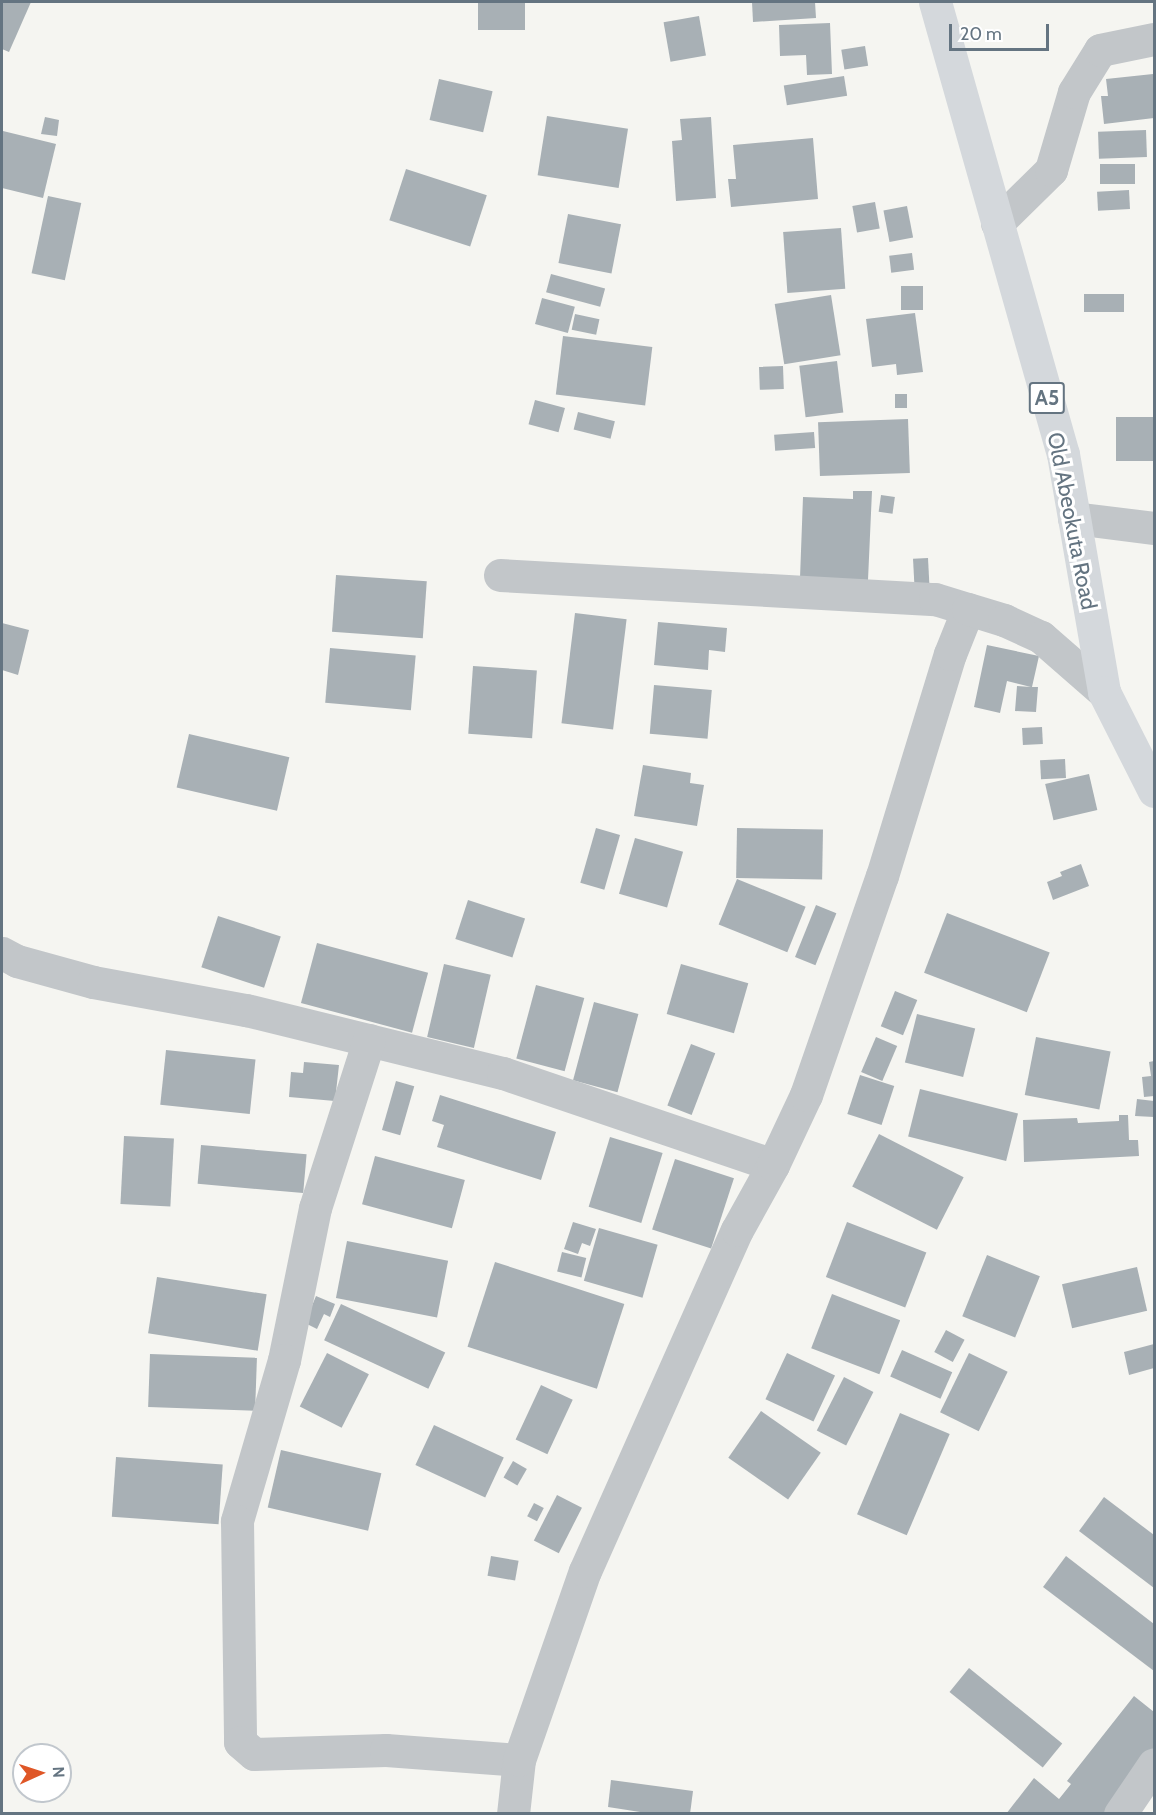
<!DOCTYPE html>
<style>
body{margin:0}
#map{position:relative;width:1156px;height:1815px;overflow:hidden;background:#f5f5f1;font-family:Cabin,sans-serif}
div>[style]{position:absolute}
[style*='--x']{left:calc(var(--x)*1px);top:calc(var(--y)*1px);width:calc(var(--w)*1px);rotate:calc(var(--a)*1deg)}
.building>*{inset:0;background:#a8b0b5;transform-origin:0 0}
.street>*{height:33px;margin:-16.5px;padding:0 16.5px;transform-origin:16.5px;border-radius:16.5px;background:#c2c6c9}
.highway>*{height:33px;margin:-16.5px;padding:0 16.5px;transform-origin:16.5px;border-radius:16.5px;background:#d4d8dc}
span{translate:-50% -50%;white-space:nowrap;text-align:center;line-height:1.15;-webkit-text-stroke:6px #fff;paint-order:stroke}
.shield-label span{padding:2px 4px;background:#fff;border:2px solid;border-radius:4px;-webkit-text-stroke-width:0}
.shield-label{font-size:21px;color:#647481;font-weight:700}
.street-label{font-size:22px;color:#647481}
.frame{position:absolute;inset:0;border:3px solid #647481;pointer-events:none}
.north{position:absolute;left:12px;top:1743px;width:60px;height:60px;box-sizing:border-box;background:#fff;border:2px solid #c1c7cd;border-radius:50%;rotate:87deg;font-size:16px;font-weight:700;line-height:24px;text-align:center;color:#647481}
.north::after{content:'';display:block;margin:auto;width:21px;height:27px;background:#df5727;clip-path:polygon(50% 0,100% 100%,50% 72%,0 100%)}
.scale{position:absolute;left:949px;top:24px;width:100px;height:27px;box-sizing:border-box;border:3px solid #647481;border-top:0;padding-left:8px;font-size:18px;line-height:21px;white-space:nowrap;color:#647481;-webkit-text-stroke:4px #fff;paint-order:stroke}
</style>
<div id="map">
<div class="building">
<div style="clip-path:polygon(2px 2px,31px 2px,9px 52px,2px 49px)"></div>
<div style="left:478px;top:2px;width:47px;height:28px"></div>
<div style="clip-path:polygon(752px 2px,815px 2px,816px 18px,753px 22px)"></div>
<div style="left:699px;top:16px;width:40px;height:36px;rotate:80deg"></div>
<div style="clip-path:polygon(830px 23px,832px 74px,807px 75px,806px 55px,780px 56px,779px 25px)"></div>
<div style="left:865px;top:46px;width:20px;height:24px;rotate:81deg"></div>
<div style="clip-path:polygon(1153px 74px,1154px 118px,1104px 124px,1101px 96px,1108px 96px,1106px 79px)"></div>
<div style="left:844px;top:76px;width:20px;height:61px;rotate:81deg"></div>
<div style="left:439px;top:79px;width:55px;height:42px;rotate:13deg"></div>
<div style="left:547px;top:116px;width:82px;height:60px;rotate:9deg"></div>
<div style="clip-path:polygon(45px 117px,59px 120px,57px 136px,41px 134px)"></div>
<div style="clip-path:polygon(711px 117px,716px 198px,676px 201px,672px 141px,682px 140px,680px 119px)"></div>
<div style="left:1146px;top:130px;width:27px;height:48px;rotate:88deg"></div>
<div style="clip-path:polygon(3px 131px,56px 144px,43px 198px,2px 188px)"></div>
<div style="clip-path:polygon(813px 138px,818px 199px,731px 207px,728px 179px,736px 179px,733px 145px)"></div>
<div style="left:1100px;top:164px;width:35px;height:20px"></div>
<div style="left:406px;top:169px;width:85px;height:54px;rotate:18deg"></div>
<div style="left:1129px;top:190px;width:19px;height:32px;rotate:87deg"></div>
<div style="left:48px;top:196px;width:34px;height:79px;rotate:12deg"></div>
<div style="left:875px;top:202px;width:27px;height:23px;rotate:80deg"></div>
<div style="left:907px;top:206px;width:32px;height:24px;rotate:79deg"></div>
<div style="left:568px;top:214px;width:54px;height:50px;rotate:11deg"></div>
<div style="left:841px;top:228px;width:61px;height:58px;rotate:86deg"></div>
<div style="left:912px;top:253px;width:17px;height:23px;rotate:83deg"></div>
<div style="left:551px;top:274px;width:56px;height:19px;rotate:15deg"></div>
<div style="left:901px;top:286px;width:22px;height:24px"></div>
<div style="left:1084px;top:294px;width:40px;height:18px"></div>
<div style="left:831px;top:295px;width:61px;height:57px;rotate:81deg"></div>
<div style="left:542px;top:298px;width:34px;height:27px;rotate:15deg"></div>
<div style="clip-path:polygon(915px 313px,923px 372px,897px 375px,896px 364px,872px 367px,866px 319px)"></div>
<div style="left:575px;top:314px;width:25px;height:16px;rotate:12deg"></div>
<div style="left:563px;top:336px;width:90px;height:59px;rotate:7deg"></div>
<div style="left:837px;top:361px;width:52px;height:38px;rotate:83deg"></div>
<div style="left:783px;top:366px;width:23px;height:24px;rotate:88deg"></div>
<div style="left:895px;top:394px;width:12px;height:14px"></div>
<div style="left:535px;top:400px;width:31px;height:25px;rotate:15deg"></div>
<div style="left:578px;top:412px;width:38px;height:18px;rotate:14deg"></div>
<div style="left:1116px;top:417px;width:38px;height:44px"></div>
<div style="left:908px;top:419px;width:54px;height:90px;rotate:88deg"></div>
<div style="left:814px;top:432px;width:16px;height:40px;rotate:86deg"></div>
<div style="clip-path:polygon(853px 491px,872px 491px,868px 580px,800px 578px,803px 497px,853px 499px)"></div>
<div style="left:881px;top:495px;width:14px;height:17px;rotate:8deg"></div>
<div style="left:928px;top:558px;width:33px;height:15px;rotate:87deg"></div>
<div style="left:336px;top:575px;width:91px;height:57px;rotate:4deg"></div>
<div style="left:575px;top:613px;width:52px;height:111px;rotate:7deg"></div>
<div style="clip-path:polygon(658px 622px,727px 628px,725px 652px,709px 650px,708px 670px,654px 665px)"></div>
<div style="clip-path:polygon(2px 623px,29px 630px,18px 675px,2px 670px)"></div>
<div style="clip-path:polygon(987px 645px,1039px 656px,1032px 687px,1038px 687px,1036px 712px,1015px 711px,1017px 686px,1031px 687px,1007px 681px,1000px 713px,974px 707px)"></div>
<div style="left:330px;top:648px;width:86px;height:55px;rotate:5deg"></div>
<div style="left:473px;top:666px;width:64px;height:68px;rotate:4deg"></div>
<div style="left:654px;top:685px;width:58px;height:49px;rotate:5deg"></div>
<div style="left:1042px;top:727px;width:17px;height:20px;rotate:87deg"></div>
<div style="left:189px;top:734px;width:103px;height:55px;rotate:13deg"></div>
<div style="left:1065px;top:759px;width:19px;height:25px;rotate:87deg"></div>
<div style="clip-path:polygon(643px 765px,691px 773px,690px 783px,704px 785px,697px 826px,634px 816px)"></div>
<div style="left:1089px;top:774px;width:37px;height:45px;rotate:77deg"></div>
<div style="left:596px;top:828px;width:25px;height:57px;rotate:16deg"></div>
<div style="left:737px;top:828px;width:86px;height:50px;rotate:1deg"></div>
<div style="left:635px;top:838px;width:50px;height:58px;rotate:16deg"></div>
<div style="clip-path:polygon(1081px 864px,1089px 886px,1053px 900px,1047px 882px,1062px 876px,1060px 872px)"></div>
<div style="left:737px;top:879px;width:74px;height:49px;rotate:22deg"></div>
<div style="left:468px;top:900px;width:60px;height:41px;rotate:18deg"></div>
<div style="left:816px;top:905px;width:22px;height:56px;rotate:22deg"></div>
<div style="left:947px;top:913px;width:110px;height:64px;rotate:21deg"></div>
<div style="left:218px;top:916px;width:66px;height:54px;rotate:18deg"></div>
<div style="left:317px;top:943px;width:115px;height:62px;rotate:15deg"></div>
<div style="left:444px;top:964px;width:48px;height:75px;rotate:13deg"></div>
<div style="left:681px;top:964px;width:70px;height:52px;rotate:16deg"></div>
<div style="left:536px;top:985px;width:50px;height:76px;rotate:15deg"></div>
<div style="left:895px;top:991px;width:24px;height:38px;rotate:22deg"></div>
<div style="left:594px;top:1002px;width:46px;height:81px;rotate:15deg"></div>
<div style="left:917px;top:1014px;width:60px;height:50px;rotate:14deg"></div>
<div style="left:876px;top:1037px;width:23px;height:38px;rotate:23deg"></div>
<div style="left:1036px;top:1037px;width:76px;height:59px;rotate:11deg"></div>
<div style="left:691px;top:1044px;width:26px;height:66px;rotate:21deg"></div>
<div style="left:166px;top:1050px;width:90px;height:55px;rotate:6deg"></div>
<div style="clip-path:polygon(1154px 1061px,1154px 1096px,1144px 1097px,1142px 1077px,1151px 1076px,1149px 1062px)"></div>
<div style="clip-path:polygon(304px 1062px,339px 1065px,335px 1101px,289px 1097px,291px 1072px,303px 1073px)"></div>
<div style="left:860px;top:1075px;width:36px;height:41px;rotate:18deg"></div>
<div style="left:396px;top:1081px;width:19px;height:51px;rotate:16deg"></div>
<div style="left:920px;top:1089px;width:101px;height:49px;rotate:14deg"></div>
<div style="clip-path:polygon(440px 1095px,556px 1132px,541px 1180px,437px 1147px,444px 1125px,432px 1121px)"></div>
<div style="clip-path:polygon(1137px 1099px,1154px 1101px,1154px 1117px,1135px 1116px)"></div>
<div style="clip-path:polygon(1119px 1115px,1128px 1115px,1129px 1140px,1138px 1140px,1139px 1156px,1024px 1162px,1023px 1120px,1077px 1118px,1078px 1123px,1119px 1121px)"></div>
<div style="left:879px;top:1134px;width:95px;height:59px;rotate:27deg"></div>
<div style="left:124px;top:1136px;width:50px;height:68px;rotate:3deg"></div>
<div style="left:610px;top:1137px;width:55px;height:73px;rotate:17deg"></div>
<div style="left:201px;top:1145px;width:106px;height:39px;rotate:5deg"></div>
<div style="left:375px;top:1156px;width:93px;height:50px;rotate:15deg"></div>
<div style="left:675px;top:1159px;width:62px;height:74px;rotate:18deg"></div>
<div style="clip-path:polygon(573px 1222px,596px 1229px,590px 1246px,582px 1243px,578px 1254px,564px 1249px)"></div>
<div style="left:847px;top:1222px;width:85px;height:59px;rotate:21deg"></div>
<div style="left:599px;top:1228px;width:61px;height:55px;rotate:16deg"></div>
<div style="left:347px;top:1241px;width:103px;height:58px;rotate:11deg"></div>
<div style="left:562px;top:1252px;width:25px;height:20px;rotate:14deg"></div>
<div style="left:987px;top:1255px;width:57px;height:66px;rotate:22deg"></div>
<div style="left:495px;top:1262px;width:136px;height:89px;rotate:18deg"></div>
<div style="left:1137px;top:1267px;width:45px;height:77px;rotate:77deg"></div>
<div style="left:157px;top:1277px;width:111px;height:57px;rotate:9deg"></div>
<div style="left:832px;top:1294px;width:73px;height:58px;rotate:21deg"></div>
<div style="clip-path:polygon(316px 1296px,335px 1304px,330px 1317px,324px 1314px,317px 1329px,305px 1323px)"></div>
<div style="left:341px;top:1304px;width:115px;height:40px;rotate:25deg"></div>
<div style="left:946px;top:1330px;width:21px;height:25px;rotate:28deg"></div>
<div style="clip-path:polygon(1154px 1344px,1154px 1368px,1129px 1375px,1124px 1352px)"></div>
<div style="left:902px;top:1350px;width:55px;height:29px;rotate:24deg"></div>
<div style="left:327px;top:1353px;width:47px;height:60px;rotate:27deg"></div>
<div style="left:787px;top:1353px;width:53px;height:51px;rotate:25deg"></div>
<div style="left:969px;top:1353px;width:43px;height:66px;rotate:26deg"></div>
<div style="left:150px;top:1354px;width:107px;height:53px;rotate:2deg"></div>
<div style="left:844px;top:1377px;width:33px;height:60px;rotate:27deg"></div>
<div style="left:541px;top:1385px;width:35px;height:60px;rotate:25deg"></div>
<div style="left:761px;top:1411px;width:73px;height:57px;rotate:35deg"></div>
<div style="left:900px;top:1413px;width:54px;height:110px;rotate:23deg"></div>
<div style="left:434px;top:1425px;width:77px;height:44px;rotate:25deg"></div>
<div style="left:281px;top:1450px;width:103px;height:59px;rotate:13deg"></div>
<div style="left:116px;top:1457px;width:107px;height:60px;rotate:4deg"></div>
<div style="left:513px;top:1461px;width:16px;height:19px;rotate:30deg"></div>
<div style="left:557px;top:1495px;width:28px;height:51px;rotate:27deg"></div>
<div style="clip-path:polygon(1104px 1497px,1154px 1535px,1154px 1588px,1079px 1531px)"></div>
<div style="left:534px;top:1503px;width:11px;height:15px;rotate:27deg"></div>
<div style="left:491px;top:1556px;width:28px;height:20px;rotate:10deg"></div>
<div style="clip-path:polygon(1066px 1556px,1154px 1624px,1154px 1671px,1043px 1587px)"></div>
<div style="left:969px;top:1668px;width:120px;height:31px;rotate:39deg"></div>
<div style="clip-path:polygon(1134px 1696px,1154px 1712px,1154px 1755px,1108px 1814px,1006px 1814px,1034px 1778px,1059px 1799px,1071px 1784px,1067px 1781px)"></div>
<div style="clip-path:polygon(611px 1780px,693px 1791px,690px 1814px,653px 1814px,608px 1807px)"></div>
</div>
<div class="street">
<div style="--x:997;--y:223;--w:76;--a:-44.5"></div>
<div style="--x:1051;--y:170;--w:81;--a:-73.6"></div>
<div style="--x:1074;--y:92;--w:49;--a:-58.2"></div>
<div style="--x:1100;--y:50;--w:55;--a:-11.5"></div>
<div style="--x:1074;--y:518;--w:81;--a:7.1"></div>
<div style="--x:500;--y:575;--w:436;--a:3.2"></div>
<div style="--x:935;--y:599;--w:34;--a:17"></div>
<div style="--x:2;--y:953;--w:17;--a:28"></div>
<div style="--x:17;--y:961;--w:79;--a:15.4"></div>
<div style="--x:93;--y:982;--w:156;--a:10.4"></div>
<div style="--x:246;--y:1010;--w:265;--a:13.8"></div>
<div style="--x:503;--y:1073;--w:285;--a:18.8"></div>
<div style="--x:369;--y:1040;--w:176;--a:107.8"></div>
<div style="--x:315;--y:1208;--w:155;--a:101.5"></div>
<div style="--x:284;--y:1360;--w:168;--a:106.3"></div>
<div style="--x:237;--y:1521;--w:221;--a:89.2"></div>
<div style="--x:240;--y:1742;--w:18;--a:41"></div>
<div style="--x:254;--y:1754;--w:132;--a:-1.7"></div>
<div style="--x:386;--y:1750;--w:133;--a:4.3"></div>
<div style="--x:513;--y:1814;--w:54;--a:-83.7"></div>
<div style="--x:519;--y:1760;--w:200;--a:-70.8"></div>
<div style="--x:585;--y:1571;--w:373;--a:-66"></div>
<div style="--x:737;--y:1230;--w:74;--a:-61"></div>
<div style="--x:773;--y:1165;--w:77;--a:-64.8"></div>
<div style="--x:806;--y:1095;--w:232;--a:-70.9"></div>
<div style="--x:882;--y:876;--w:232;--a:-73"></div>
<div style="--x:950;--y:654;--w:48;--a:-68.2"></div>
<div style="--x:968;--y:609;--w:38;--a:17"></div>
<div style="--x:1004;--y:620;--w:41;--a:24.7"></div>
<div style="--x:1041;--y:637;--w:84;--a:41.1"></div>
<div style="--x:1120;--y:1814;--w:60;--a:-55.8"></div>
</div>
<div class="highway">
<div style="--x:935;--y:2;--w:470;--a:74.2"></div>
<div style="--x:1063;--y:454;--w:242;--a:80.2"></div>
<div style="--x:1104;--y:692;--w:111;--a:63.2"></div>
</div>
<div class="shield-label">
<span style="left:1047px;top:398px">A5</span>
</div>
<div class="street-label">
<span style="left:1072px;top:521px;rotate:79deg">Old Abeokuta Road</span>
</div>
<div class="frame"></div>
<div class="north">N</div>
<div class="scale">20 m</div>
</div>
